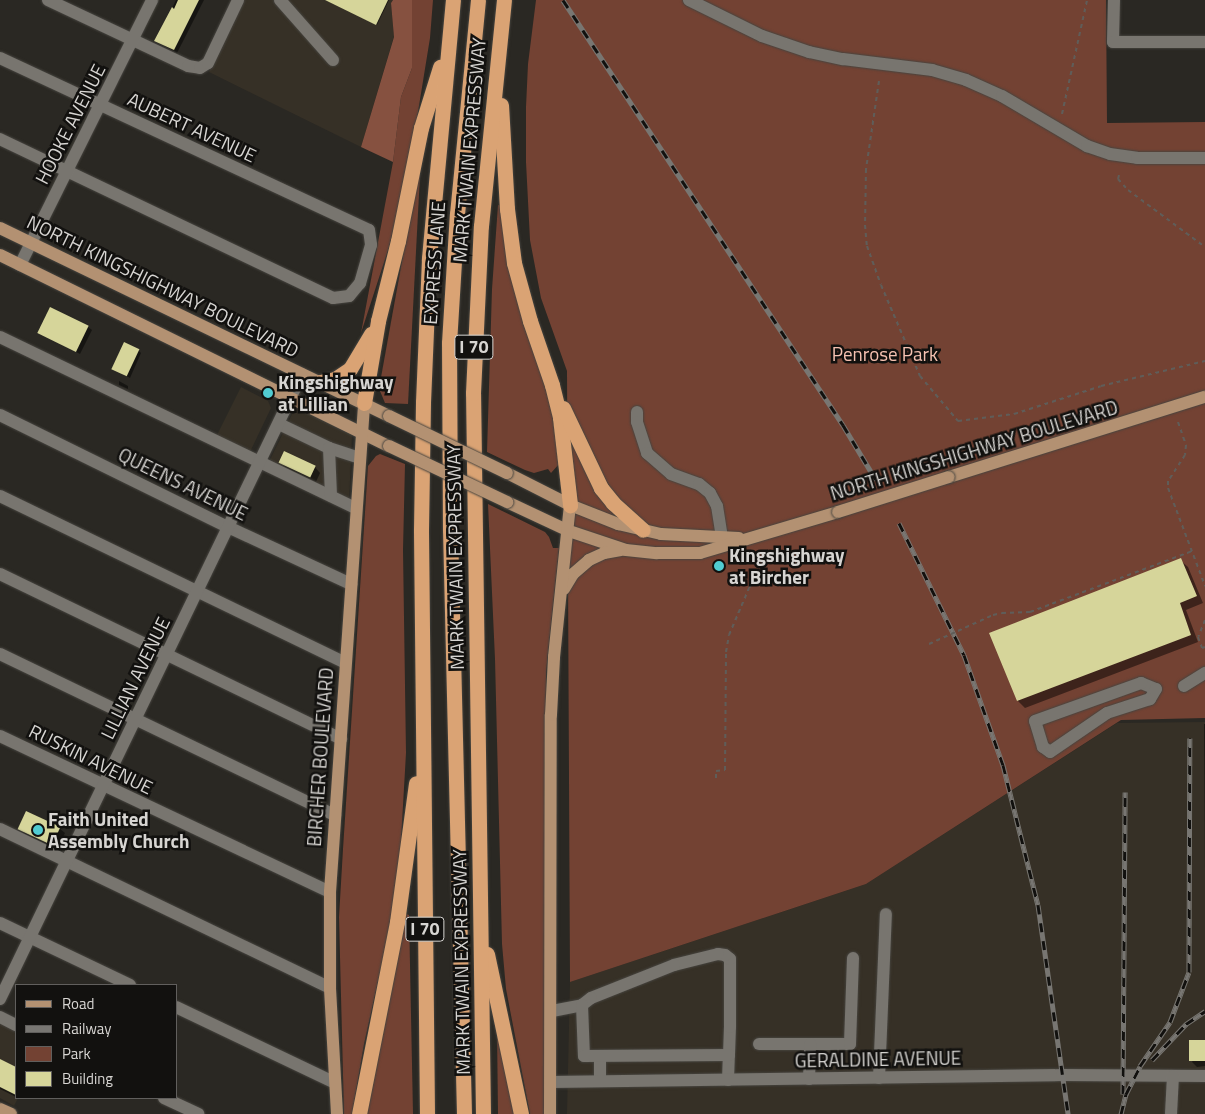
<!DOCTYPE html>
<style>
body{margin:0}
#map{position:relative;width:1205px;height:1114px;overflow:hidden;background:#2a2823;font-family:"Titillium Web",sans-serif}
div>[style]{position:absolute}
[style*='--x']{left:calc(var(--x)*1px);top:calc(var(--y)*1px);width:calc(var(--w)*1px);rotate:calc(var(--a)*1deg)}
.built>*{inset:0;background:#363026}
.green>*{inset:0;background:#734233}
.forest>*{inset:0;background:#865140}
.shadow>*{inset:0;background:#0007}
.building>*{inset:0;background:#d6d59a;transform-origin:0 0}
.path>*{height:2px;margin-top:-1px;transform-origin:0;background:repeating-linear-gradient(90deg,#5f5d59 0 4px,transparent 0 8px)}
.roads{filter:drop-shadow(0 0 1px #46443f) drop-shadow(0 0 1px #46443f)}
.minor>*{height:12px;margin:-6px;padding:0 6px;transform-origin:6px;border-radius:6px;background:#78756f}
.major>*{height:12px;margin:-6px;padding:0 6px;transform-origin:6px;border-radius:6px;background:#b39172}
.highway>*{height:15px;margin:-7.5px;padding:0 7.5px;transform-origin:7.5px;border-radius:7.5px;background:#daa374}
.rail>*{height:5px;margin-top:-2.5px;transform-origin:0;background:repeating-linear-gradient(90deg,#12110f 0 9px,#787672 0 18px);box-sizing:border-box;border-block:1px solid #787672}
.path-bridge>*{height:2px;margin-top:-1px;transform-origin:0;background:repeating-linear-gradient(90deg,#5f5d59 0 4px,transparent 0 8px)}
.bridges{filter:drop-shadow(0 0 1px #46443f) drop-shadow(0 0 1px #46443f)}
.major-bridge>*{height:12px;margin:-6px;padding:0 6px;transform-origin:6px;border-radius:6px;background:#b39172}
.dots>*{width:14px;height:14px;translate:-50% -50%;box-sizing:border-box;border:2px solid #12110f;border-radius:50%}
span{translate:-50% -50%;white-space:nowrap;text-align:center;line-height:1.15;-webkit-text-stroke:5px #12110f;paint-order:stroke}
.shield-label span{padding:1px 4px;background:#12110f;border:1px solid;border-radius:4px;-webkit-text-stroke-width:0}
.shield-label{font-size:18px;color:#d7d5d2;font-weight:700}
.street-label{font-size:19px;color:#d7d5d2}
.park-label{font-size:19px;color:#f5c1b1}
.poi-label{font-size:19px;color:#d7d5d2;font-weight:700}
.left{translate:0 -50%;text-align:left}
.legend{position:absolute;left:15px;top:984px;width:162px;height:115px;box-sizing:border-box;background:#12110f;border:1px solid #615f5d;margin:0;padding:6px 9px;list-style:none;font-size:15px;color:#d7d5d2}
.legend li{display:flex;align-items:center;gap:10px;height:25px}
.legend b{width:25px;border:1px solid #615f5d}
</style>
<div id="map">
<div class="built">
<div style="clip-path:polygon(244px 0,393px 0,391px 3px,394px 36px,361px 147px,209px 72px)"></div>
<div style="clip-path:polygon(241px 387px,268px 401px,271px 408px,249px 454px,216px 437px)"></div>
<div style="clip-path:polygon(300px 409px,349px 432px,352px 436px,349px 501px,269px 462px,294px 410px)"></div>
<div style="clip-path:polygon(1205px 722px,1205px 1114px,567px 1114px,570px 982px,866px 884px,1117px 723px)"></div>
<div style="clip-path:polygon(0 1020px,16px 1028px,18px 1098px,14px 1106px,0 1098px)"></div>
</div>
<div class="green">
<div style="clip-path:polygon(412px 0,433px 0,430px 38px,411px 155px,389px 247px,361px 333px,393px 162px,401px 97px,412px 68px)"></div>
<div style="clip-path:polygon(536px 0,1106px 0,1107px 123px,1205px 122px,1205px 718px,1121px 720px,866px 884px,570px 982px,567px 371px,541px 298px,530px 240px,526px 162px,526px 107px,528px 64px)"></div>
<div style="clip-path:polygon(421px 156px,408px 404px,385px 403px,380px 391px,380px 383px)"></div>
<div style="clip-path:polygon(498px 205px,501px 206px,552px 409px,559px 464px,551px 473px,548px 469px,534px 473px,525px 470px,487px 452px,492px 289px)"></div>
<div style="clip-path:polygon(380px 454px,405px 464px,403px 550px,406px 753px,400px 858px,392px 918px,364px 1044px,352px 1114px,344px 1114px,339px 917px,343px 849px,368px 466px,376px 456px)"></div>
<div style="clip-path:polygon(488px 504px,545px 532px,549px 537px,553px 548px,559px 548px,546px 672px,544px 1114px,530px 1114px,506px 989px,502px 944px,495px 659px)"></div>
<div style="clip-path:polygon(406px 914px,409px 915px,413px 1114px,365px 1114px)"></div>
<div style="clip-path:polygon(497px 1028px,514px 1114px,498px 1114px)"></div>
</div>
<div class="forest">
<div style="clip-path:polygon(393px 0,412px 0,412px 68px,401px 97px,393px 162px,361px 147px,394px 37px,391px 3px)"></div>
</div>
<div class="shadow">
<div style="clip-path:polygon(176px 0,204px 0,177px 53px,156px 41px)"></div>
<div style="clip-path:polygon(326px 0,389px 0,377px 25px)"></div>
<div style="clip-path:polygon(88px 327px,92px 330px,80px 354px,38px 332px)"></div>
<div style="clip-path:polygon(138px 350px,141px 353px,130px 378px,113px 369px)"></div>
<div style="clip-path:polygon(119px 381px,128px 386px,128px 389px,119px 385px)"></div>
<div style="clip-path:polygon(280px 462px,315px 467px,320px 473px,316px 482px,285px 467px)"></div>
<div style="clip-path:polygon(1180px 560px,1188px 567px,1203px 603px,1186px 610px,1198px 642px,1025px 708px,1018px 701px,991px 633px)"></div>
<div style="clip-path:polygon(1204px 724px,1205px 724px,1205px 871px)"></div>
<div style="clip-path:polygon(19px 828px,59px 828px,65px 833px,57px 849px,25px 834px)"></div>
<div style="clip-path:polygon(1205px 1041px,1205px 1066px,1197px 1067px,1192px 1062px)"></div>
<div style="clip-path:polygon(0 1060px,16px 1068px,16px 1097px,0 1089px)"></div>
</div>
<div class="building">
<div style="clip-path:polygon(178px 0,199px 0,174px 50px,154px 41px,172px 7px,174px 9px)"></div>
<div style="clip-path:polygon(325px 0,388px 0,376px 25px)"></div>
<div style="left:50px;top:307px;width:43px;height:29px;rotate:26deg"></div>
<div style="left:124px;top:342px;width:17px;height:30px;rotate:25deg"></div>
<div style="left:284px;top:451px;width:35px;height:13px;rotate:25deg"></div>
<div style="clip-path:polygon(1181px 558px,1197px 596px,1180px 603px,1191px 635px,1017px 701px,989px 633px)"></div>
<div style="left:26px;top:811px;width:38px;height:20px;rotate:25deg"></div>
<div style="left:1205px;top:1040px;width:21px;height:16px;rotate:90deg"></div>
<div style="clip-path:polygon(0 1059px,16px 1067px,16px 1095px,0 1087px)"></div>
</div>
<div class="path">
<div style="--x:879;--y:81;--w:89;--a:98.4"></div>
<div style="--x:866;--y:169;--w:56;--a:91"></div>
<div style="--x:865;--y:225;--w:21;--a:85"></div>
<div style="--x:867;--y:246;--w:41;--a:70.3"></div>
<div style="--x:881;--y:285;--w:99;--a:66.8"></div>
<div style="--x:920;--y:376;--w:59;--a:49.8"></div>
<div style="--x:958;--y:421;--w:56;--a:-7.1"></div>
<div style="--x:1014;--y:414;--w:91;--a:-17.8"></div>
<div style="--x:1101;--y:386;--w:107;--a:-13.5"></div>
<div style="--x:1062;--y:114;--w:117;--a:-77.6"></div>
<div style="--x:1119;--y:175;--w:4;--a:104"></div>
<div style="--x:1118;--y:179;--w:15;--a:48"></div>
<div style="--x:1128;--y:190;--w:96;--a:36.5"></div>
<div style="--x:1178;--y:422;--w:24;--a:71"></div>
<div style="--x:1186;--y:445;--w:10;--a:96"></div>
<div style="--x:1185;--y:455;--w:31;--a:123"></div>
<div style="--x:1168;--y:481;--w:7;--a:90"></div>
<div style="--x:1168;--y:488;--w:105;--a:69.3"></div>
<div style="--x:1002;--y:613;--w:28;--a:-2"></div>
<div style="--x:1030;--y:612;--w:173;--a:-20.6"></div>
<div style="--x:1205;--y:620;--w:18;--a:112"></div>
<div style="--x:1198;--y:637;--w:12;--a:70"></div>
<div style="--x:1202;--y:648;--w:3;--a:-18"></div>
<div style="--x:716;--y:778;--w:7;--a:-90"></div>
<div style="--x:716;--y:771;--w:9;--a:-6"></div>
<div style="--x:725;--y:770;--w:118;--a:-89.5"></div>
<div style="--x:726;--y:652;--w:17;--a:-80"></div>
<div style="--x:729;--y:635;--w:51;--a:-66.9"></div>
<div style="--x:749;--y:588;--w:32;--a:-55"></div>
</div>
<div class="roads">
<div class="minor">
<div style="--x:48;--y:0;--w:155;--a:25.2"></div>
<div style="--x:188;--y:66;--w:12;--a:9"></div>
<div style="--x:200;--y:68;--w:9;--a:-32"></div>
<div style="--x:208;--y:63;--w:70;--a:-64.5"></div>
<div style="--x:280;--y:0;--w:80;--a:48.5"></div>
<div style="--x:689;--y:0;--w:81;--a:26.3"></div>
<div style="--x:762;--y:36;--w:50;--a:18.8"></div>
<div style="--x:809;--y:52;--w:35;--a:12"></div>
<div style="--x:843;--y:59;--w:90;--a:7"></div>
<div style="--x:932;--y:70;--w:35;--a:16"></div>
<div style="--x:966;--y:80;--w:39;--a:24"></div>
<div style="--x:1002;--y:96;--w:99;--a:30.5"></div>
<div style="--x:1087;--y:146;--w:24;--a:19"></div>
<div style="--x:1110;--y:154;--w:27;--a:8"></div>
<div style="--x:1137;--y:158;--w:68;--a:0"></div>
<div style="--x:1114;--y:0;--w:42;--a:91.4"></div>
<div style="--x:1113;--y:42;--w:92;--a:0"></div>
<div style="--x:0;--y:58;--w:407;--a:25"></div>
<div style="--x:369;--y:230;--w:15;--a:82"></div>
<div style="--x:371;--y:245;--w:40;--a:106"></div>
<div style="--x:360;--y:283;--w:17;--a:130"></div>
<div style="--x:349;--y:296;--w:16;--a:173"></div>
<div style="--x:333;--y:298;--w:369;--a:-154.5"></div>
<div style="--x:20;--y:265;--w:296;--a:-63.5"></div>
<div style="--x:0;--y:337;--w:394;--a:25.7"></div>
<div style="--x:637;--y:412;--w:10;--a:90"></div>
<div style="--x:637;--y:422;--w:33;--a:72"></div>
<div style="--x:647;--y:453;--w:32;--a:41"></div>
<div style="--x:671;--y:474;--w:30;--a:20"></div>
<div style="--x:699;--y:484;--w:14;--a:39"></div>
<div style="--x:710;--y:493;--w:15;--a:62"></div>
<div style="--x:717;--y:506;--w:31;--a:81"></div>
<div style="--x:0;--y:415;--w:254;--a:26.2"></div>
<div style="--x:228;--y:527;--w:136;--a:24.9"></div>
<div style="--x:279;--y:424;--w:55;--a:25.6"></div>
<div style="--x:329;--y:448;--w:32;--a:18"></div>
<div style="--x:329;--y:448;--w:48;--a:87.6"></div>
<div style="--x:0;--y:496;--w:383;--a:25.8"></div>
<div style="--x:0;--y:574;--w:379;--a:25.8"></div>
<div style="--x:0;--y:654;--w:372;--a:25.7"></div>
<div style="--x:1141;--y:683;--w:16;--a:22"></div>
<div style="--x:1156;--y:689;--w:12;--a:121"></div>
<div style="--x:1150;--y:699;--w:45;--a:162"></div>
<div style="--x:1107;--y:713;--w:69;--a:145.6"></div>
<div style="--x:1050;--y:752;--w:9;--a:-144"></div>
<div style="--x:1043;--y:747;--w:27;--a:-107"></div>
<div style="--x:1035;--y:721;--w:113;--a:-19.7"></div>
<div style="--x:1184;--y:686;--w:25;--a:-32"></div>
<div style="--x:0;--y:736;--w:365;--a:25.3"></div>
<div style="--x:0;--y:829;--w:366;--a:25.7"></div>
<div style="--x:0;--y:923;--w:144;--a:25.5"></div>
<div style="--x:0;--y:999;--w:694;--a:-64.21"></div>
<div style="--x:176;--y:1007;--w:176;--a:25.5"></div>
<div style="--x:552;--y:1011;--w:31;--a:-11"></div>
<div style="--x:0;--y:1017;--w:18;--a:27"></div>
<div style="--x:759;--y:1044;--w:91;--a:0"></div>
<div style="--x:850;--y:1044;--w:86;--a:-88"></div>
<div style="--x:600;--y:1056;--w:25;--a:90"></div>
<div style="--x:879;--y:1078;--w:164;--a:-87.6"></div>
<div style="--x:809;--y:1079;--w:35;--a:-88"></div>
<div style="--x:728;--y:1080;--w:25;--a:-88"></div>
<div style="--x:729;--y:1055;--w:28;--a:-88"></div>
<div style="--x:730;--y:1027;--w:68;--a:-90"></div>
<div style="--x:730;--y:959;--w:6;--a:-141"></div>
<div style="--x:725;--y:955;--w:7;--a:-172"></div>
<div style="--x:718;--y:954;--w:45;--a:166"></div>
<div style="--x:674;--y:965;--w:89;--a:158.3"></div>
<div style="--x:591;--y:998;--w:11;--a:142"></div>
<div style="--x:582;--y:1005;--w:51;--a:87.8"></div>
<div style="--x:584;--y:1056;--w:145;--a:-0.4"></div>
<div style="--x:551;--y:1082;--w:511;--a:-0.78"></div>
<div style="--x:1062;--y:1075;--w:143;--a:0.4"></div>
<div style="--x:164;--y:1098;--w:38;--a:25"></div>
<div style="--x:1171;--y:1114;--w:38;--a:-87"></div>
</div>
<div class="major">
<div style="--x:0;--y:228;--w:432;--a:25.8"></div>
<div style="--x:0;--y:255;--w:433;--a:26.2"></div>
<div style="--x:507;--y:473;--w:71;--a:26.9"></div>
<div style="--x:570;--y:505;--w:52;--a:21.6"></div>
<div style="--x:618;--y:524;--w:44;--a:13.1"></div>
<div style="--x:661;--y:534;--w:78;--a:2.9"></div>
<div style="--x:949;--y:477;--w:268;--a:-17.4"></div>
<div style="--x:507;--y:502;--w:68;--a:25.1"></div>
<div style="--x:569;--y:531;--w:60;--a:18.4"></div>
<div style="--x:626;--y:550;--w:31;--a:6"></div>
<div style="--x:657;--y:553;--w:43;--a:0"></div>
<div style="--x:700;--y:553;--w:144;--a:-16.5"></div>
<div style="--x:564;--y:589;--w:17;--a:-59"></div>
<div style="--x:573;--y:574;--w:21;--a:-41"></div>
<div style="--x:589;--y:560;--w:17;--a:-25"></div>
<div style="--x:604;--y:553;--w:17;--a:-10"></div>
<div style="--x:0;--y:1109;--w:12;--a:24"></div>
<div style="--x:337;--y:1114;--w:126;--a:-93.2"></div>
<div style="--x:330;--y:988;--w:96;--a:-90"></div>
<div style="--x:330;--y:892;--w:490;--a:-86"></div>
<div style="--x:550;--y:1114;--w:399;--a:-89.9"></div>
<div style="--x:551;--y:715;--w:58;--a:-87"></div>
<div style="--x:554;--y:657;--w:153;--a:-84"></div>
</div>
<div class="highway">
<div style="--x:501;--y:105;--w:104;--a:86.7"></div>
<div style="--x:507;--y:209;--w:54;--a:82.6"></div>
<div style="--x:514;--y:263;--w:60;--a:74.6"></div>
<div style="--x:530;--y:321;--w:68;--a:71"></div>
<div style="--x:552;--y:385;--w:34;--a:76"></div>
<div style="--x:560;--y:418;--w:88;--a:83.4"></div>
<div style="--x:320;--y:382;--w:15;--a:-11"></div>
<div style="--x:335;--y:379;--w:18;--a:-34"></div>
<div style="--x:350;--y:369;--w:41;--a:-59"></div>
<div style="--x:364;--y:403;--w:83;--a:-80.3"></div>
<div style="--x:378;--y:321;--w:82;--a:-76"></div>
<div style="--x:398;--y:241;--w:115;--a:-78.5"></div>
<div style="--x:421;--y:128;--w:64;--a:-72.7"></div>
<div style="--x:563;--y:408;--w:89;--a:64.6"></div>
<div style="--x:601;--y:488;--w:19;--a:51"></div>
<div style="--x:613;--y:503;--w:40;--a:42"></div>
<div style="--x:487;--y:954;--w:164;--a:78"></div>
<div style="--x:359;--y:1114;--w:196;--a:-78.8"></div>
<div style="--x:397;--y:922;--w:140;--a:-82.2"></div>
<div style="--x:427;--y:1114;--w:584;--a:-90.59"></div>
<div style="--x:421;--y:530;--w:128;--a:-89.1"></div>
<div style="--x:423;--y:402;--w:144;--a:-87.6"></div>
<div style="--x:429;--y:258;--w:259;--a:-84.7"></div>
<div style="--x:464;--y:1114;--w:584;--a:-91.37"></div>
<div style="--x:450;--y:530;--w:187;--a:-90.3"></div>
<div style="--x:449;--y:343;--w:129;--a:-86.5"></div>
<div style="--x:457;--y:214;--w:215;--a:-84.4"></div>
<div style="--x:483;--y:1114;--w:721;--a:-90.79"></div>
<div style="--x:473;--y:393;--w:167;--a:-87.3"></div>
<div style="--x:481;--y:226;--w:227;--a:-84.2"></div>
</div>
</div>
<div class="rail">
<div style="--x:563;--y:0;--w:509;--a:56.62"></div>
<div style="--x:843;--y:425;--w:64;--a:59"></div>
<div style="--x:899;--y:523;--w:147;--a:63.8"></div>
<div style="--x:964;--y:655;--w:117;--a:70.5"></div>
<div style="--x:1003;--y:765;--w:144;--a:76"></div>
<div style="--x:1038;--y:905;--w:211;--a:81.8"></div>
<div style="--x:1152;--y:1060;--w:50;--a:-46.6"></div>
<div style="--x:1186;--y:1024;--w:23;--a:-34"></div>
<div style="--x:1123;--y:1094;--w:302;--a:-89.6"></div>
<div style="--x:1121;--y:1114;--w:21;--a:-76"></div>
<div style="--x:1126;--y:1094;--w:31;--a:-63"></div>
<div style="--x:1140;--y:1066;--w:53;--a:-55.7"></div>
<div style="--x:1170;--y:1022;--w:53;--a:-69.2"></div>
<div style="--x:1189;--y:972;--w:234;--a:-89.8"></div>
</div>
<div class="path-bridge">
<div style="--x:929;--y:644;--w:70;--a:-24.4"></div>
<div style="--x:993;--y:615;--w:9;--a:-13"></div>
</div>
<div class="bridges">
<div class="major-bridge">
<div style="--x:389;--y:416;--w:131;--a:25.8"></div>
<div style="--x:389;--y:446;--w:131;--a:25.4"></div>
<div style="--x:838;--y:512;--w:116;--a:-17.5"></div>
</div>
</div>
<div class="dots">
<div style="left:268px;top:393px;background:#51ccd2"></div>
<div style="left:719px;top:566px;background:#51ccd2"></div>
<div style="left:38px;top:830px;background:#51ccd2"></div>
</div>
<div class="shield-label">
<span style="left:474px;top:347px">I 70</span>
<span style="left:425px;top:929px">I 70</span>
</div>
<div class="street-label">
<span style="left:70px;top:124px;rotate:-63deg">HOOKE AVENUE</span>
<span style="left:192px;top:127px;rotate:25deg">AUBERT AVENUE</span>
<span style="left:469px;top:150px;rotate:-85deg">MARK TWAIN EXPRESSWAY</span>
<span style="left:434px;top:263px;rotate:-86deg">EXPRESS LANE</span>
<span style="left:163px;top:286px;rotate:26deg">NORTH KINGSHIGHWAY BOULEVARD</span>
<span style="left:974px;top:450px;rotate:-17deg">NORTH KINGSHIGHWAY BOULEVARD</span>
<span style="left:183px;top:484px;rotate:26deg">QUEENS AVENUE</span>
<span style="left:455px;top:557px;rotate:-91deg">MARK TWAIN EXPRESSWAY</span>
<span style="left:135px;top:678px;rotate:-64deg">LILLIAN AVENUE</span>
<span style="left:320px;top:757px;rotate:-86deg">BIRCHER BOULEVARD</span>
<span style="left:91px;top:759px;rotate:26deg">RUSKIN AVENUE</span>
<span style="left:461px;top:962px;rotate:-91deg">MARK TWAIN EXPRESSWAY</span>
<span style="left:878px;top:1059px;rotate:-1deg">GERALDINE AVENUE</span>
</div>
<div class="park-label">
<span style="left:885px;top:354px">Penrose Park</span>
</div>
<div class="poi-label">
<span class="left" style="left:278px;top:393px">Kingshighway<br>at Lillian</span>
<span class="left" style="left:729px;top:566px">Kingshighway<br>at Bircher</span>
<span class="left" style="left:48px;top:830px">Faith United<br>Assembly Church</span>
</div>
<ul class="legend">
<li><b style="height:6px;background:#b39172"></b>Road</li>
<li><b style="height:6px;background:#787672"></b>Railway</li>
<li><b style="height:14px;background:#734233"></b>Park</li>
<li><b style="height:14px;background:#d6d59a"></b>Building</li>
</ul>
</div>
